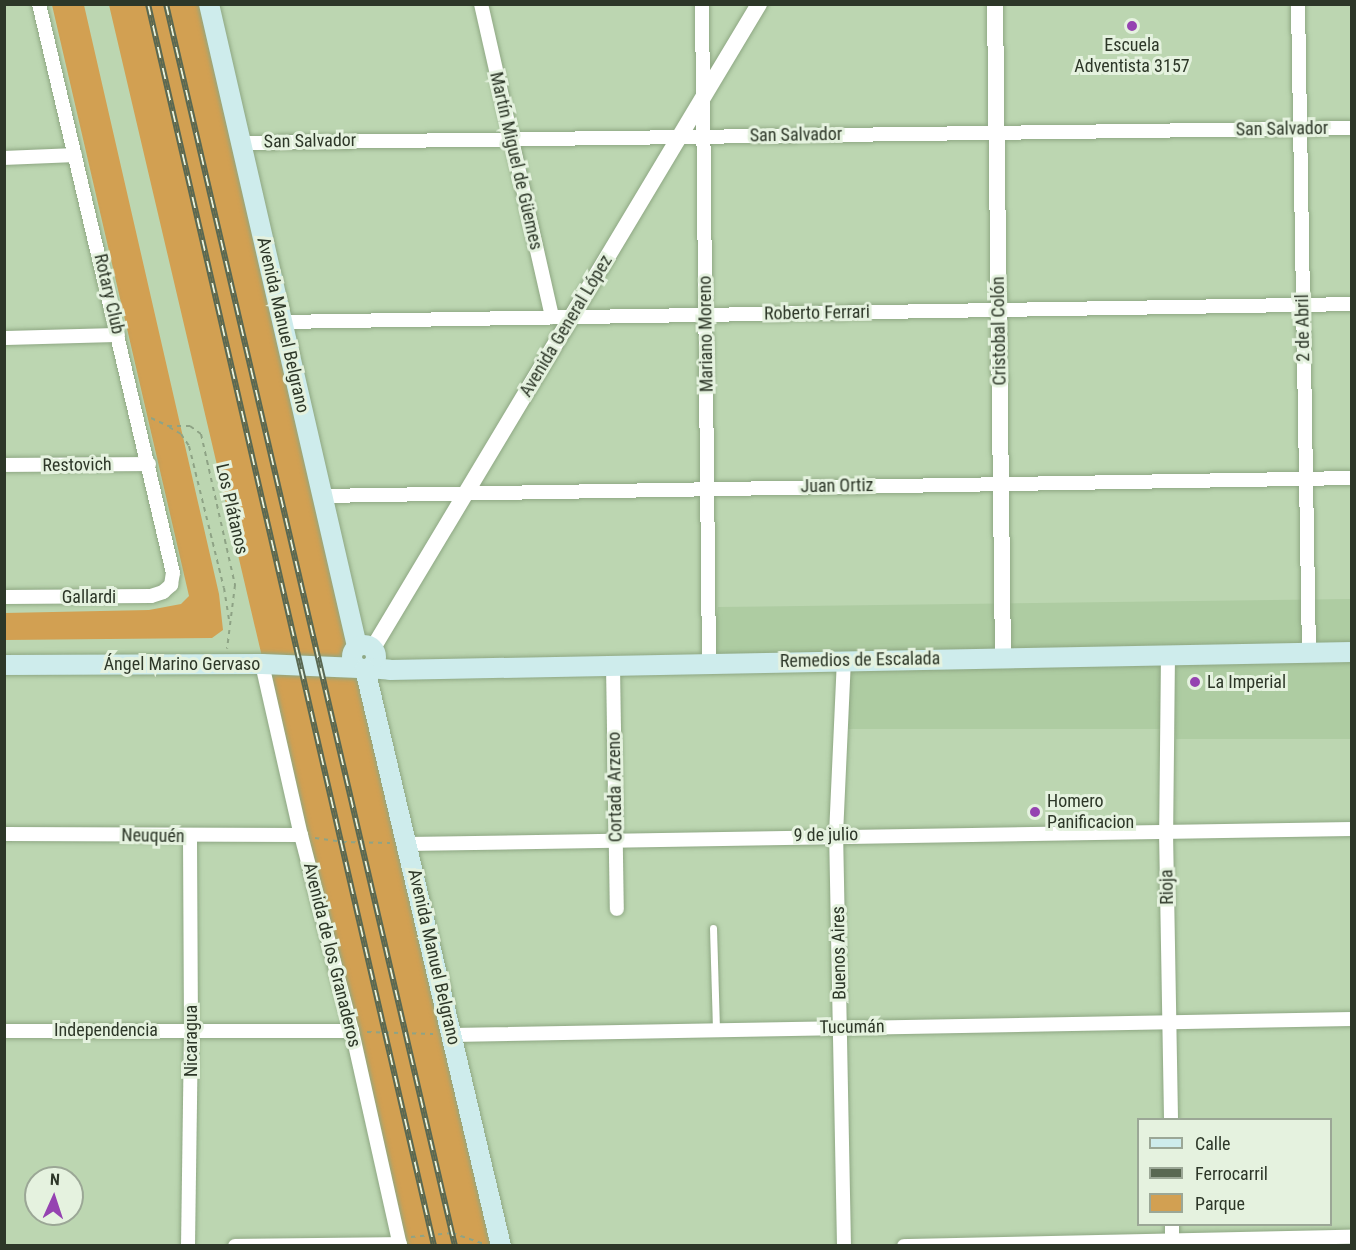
<!DOCTYPE html>
<meta charset="utf-8">
<style>
body{margin:0}
#map{position:relative;width:1356px;height:1250px;overflow:hidden;background:#bcd6b1;font-family:"Roboto Condensed",sans-serif}
div>[style]{position:absolute}
[style*='--x']{left:calc(var(--x)*1px);top:calc(var(--y)*1px);width:calc(var(--w)*1px);rotate:calc(var(--a)*1deg)}
.built>*{inset:0;background:#aecca2}
.green>*{inset:0;background:#d2a052}
.path>*{height:2px;margin-top:-1px;transform-origin:0;background:repeating-linear-gradient(90deg,#8ea385 0 4.5px,transparent 0 9px)}
.roads{filter:drop-shadow(0 0 2px #8ea783) drop-shadow(0 0 2px #8ea783)}
.service>*{height:7px;margin:-3.5px;padding:0 3.5px;transform-origin:3.5px;border-radius:3.5px;background:#fff}
.minor>*{height:14px;margin:-7px;padding:0 7px;transform-origin:7px;border-radius:7px;background:#fff}
.tertiary>*{height:16px;margin:-8px;padding:0 8px;transform-origin:8px;border-radius:8px;background:#fff}
.secondary>*{height:20px;margin:-10px;padding:0 10px;transform-origin:10px;border-radius:10px;background:#ceecec}
.secondary>.ring{margin:-10px;padding:0;box-sizing:content-box;background:none;border:20px solid #ceecec;border-radius:50%}
.rail>*{height:6px;margin-top:-3px;transform-origin:0;background:repeating-linear-gradient(90deg,#e5f2df 0 11px,#596852 0 22px);box-sizing:border-box;border-block:2px solid #596852}
.dots>*{width:16px;height:16px;translate:-50% -50%;box-sizing:border-box;border:3px solid #e5f2df;border-radius:50%}
span{translate:-50% -50%;white-space:nowrap;text-align:center;line-height:1.15;-webkit-text-stroke:6px #e5f2df;paint-order:stroke}
.poi-label{font-size:18px;color:#2d3728}
.left{translate:0 -50%;text-align:left}
.street-label{font-size:18px;color:#2d3728}
.frame{position:absolute;inset:0;border:6px solid #2d3728;pointer-events:none}
.legend{position:absolute;left:1137px;top:1118px;width:195px;height:108px;box-sizing:border-box;background:#e5f2df;border:2px solid #9ba796;margin:0;padding:8px 10px;list-style:none;font-size:18px;color:#2d3728}
.legend li{display:flex;align-items:center;gap:12px;height:30px}
.legend b{width:30px;border:2px solid #9ba796}
.north{position:absolute;left:24px;top:1166px;width:60px;height:60px;box-sizing:border-box;background:#e5f2df;border:2px solid #9ba796;border-radius:50%;rotate:3deg;font-size:16px;font-weight:700;line-height:24px;text-align:center;color:#2d3728}
.north::after{content:'';display:block;margin:auto;width:21px;height:27px;background:#9543b1;clip-path:polygon(50% 0,100% 100%,50% 72%,0 100%)}
</style>
<div id="map">
<div class="built">
<div style="clip-path:polygon(1351px 599px,1351px 739px,1176px 739px,1175px 729px,841px 729px,843px 661px,709px 664px,718px 607px)"></div>
</div>
<div class="green">
<div style="clip-path:polygon(52px 5px,84px 5px,219px 594px,223px 630px,212px 638px,5px 640px,5px 613px,149px 610px,181px 604px,189px 596px)"></div>
<div style="clip-path:polygon(109px 5px,209px 5px,357px 646px,365px 669px,501px 1245px,400px 1245px)"></div>
</div>
<div class="path">
<div style="--x:151;--y:418;--w:19;--a:25"></div>
<div style="--x:168;--y:426;--w:22;--a:0"></div>
<div style="--x:190;--y:426;--w:14;--a:36"></div>
<div style="--x:201;--y:434;--w:155;--a:77.3"></div>
<div style="--x:235;--y:585;--w:64;--a:97.1"></div>
<div style="--x:169;--y:427;--w:14;--a:30"></div>
<div style="--x:181;--y:434;--w:14;--a:56"></div>
<div style="--x:189;--y:446;--w:146;--a:76.2"></div>
<div style="--x:224;--y:588;--w:32;--a:81"></div>
<div style="--x:315;--y:838;--w:27;--a:8"></div>
<div style="--x:342;--y:842;--w:48;--a:1.2"></div>
<div style="--x:367;--y:1032;--w:66;--a:1.7"></div>
<div style="--x:411;--y:1237;--w:41;--a:-5.6"></div>
<div style="--x:452;--y:1233;--w:34;--a:19"></div>
</div>
<div class="roads">
<div class="service">
<div style="--x:713;--y:928;--w:101;--a:88.3"></div>
</div>
<div class="minor">
<div style="--x:481;--y:4;--w:321;--a:77.2"></div>
<div style="--x:702;--y:4;--w:660;--a:89.39"></div>
<div style="--x:1298;--y:4;--w:648;--a:89.03"></div>
<div style="--x:241;--y:143;--w:1111;--a:-0.77"></div>
<div style="--x:4;--y:158;--w:71;--a:-2.4"></div>
<div style="--x:282;--y:322;--w:1070;--a:-0.96"></div>
<div style="--x:4;--y:338;--w:114;--a:-1.5"></div>
<div style="--x:4;--y:465;--w:145;--a:-0.4"></div>
<div style="--x:322;--y:496;--w:1030;--a:-1"></div>
<div style="--x:4;--y:597;--w:147;--a:-0.4"></div>
<div style="--x:151;--y:596;--w:13;--a:-18"></div>
<div style="--x:163;--y:592;--w:11;--a:-41"></div>
<div style="--x:171;--y:585;--w:12;--a:-81"></div>
<div style="--x:173;--y:573;--w:585;--a:-103.25"></div>
<div style="--x:1168;--y:654;--w:177;--a:90.6"></div>
<div style="--x:1166;--y:831;--w:289;--a:89"></div>
<div style="--x:262;--y:664;--w:175;--a:77.2"></div>
<div style="--x:301;--y:835;--w:203;--a:75.4"></div>
<div style="--x:352;--y:1031;--w:220;--a:77.4"></div>
<div style="--x:613;--y:666;--w:243;--a:89.1"></div>
<div style="--x:4;--y:834;--w:297;--a:0.2"></div>
<div style="--x:407;--y:844;--w:945;--a:-0.91"></div>
<div style="--x:4;--y:1031;--w:348;--a:0"></div>
<div style="--x:452;--y:1035;--w:900;--a:-1.02"></div>
<div style="--x:1172;--y:1224;--w:22;--a:90"></div>
<div style="--x:188;--y:1246;--w:216;--a:-89.2"></div>
<div style="--x:191;--y:1030;--w:194;--a:-90.3"></div>
<div style="--x:235;--y:1246;--w:165;--a:-0.7"></div>
<div style="--x:844;--y:1246;--w:411;--a:-91.1"></div>
<div style="--x:836;--y:835;--w:174;--a:-87.4"></div>
<div style="--x:904;--y:1246;--w:448;--a:-1.2"></div>
</div>
<div class="tertiary">
<div style="--x:995;--y:4;--w:653;--a:89.3"></div>
<div style="--x:373;--y:648;--w:751;--a:-59.06"></div>
</div>
<div class="secondary">
<div style="--x:209;--y:4;--w:659;--a:77.02"></div>
<div class="ring" style="left:352px;top:645px;width:4px;height:4px"></div>
<div style="--x:4;--y:665;--w:258;--a:-0.2"></div>
<div style="--x:262;--y:664;--w:97;--a:2.4"></div>
<div style="--x:369;--y:668;--w:21;--a:5"></div>
<div style="--x:390;--y:670;--w:962;--a:-1.07"></div>
<div style="--x:365;--y:669;--w:593;--a:76.74"></div>
</div>
</div>
<div class="rail">
<div style="--x:148;--y:4;--w:1275;--a:77.03"></div>
<div style="--x:166;--y:4;--w:1275;--a:76.9"></div>
</div>
<div class="dots">
<div style="left:1132px;top:26px;background:#9543b1"></div>
<div style="left:1195px;top:682px;background:#9543b1"></div>
<div style="left:1035px;top:812px;background:#9543b1"></div>
</div>
<div class="poi-label">
<span style="left:1132px;top:56px">Escuela<br>Adventista 3157</span>
<span class="left" style="left:1207px;top:682px">La Imperial</span>
<span class="left" style="left:1047px;top:812px">Homero<br>Panificacion</span>
</div>
<div class="street-label">
<span style="left:1282px;top:129px;rotate:-1deg">San Salvador</span>
<span style="left:796px;top:135px;rotate:-1deg">San Salvador</span>
<span style="left:310px;top:141px;rotate:-1deg">San Salvador</span>
<span style="left:516px;top:161px;rotate:77deg">Martín Miguel de Güemes</span>
<span style="left:109px;top:294px;rotate:77deg">Rotary Club</span>
<span style="left:817px;top:313px;rotate:-1deg">Roberto Ferrari</span>
<span style="left:283px;top:325px;rotate:77deg">Avenida Manuel Belgrano</span>
<span style="left:566px;top:326px;rotate:-59deg">Avenida General López</span>
<span style="left:1303px;top:328px;rotate:-91deg">2 de Abril</span>
<span style="left:999px;top:331px;rotate:-91deg">Cristobal Colón</span>
<span style="left:706px;top:334px;rotate:-91deg">Mariano Moreno</span>
<span style="left:77px;top:465px;rotate:-1deg">Restovich</span>
<span style="left:837px;top:486px;rotate:-1deg">Juan Ortiz</span>
<span style="left:232px;top:509px;rotate:77deg">Los Plátanos</span>
<span style="left:89px;top:597px">Gallardi</span>
<span style="left:860px;top:660px;rotate:-1deg">Remedios de Escalada</span>
<span style="left:182px;top:664px">Ángel Marino Gervaso</span>
<span style="left:615px;top:787px;rotate:-91deg">Cortada Arzeno</span>
<span style="left:826px;top:835px;rotate:-1deg">9 de julio</span>
<span style="left:153px;top:836px;rotate:1deg">Neuquén</span>
<span style="left:1167px;top:887px;rotate:-91deg">Rioja</span>
<span style="left:839px;top:953px;rotate:-91deg">Buenos Aires</span>
<span style="left:332px;top:955px;rotate:76deg">Avenida de los Granaderos</span>
<span style="left:434px;top:957px;rotate:77deg">Avenida Manuel Belgrano</span>
<span style="left:852px;top:1027px;rotate:-1deg">Tucumán</span>
<span style="left:106px;top:1030px">Independencia</span>
<span style="left:191px;top:1041px;rotate:-90deg">Nicaragua</span>
</div>
<div class="frame"></div>
<ul class="legend">
<li><b style="height:8px;background:#ceecec"></b>Calle</li>
<li><b style="height:8px;background:#596852"></b>Ferrocarril</li>
<li><b style="height:16px;background:#d2a052"></b>Parque</li>
</ul>
<div class="north">N</div>
</div>
